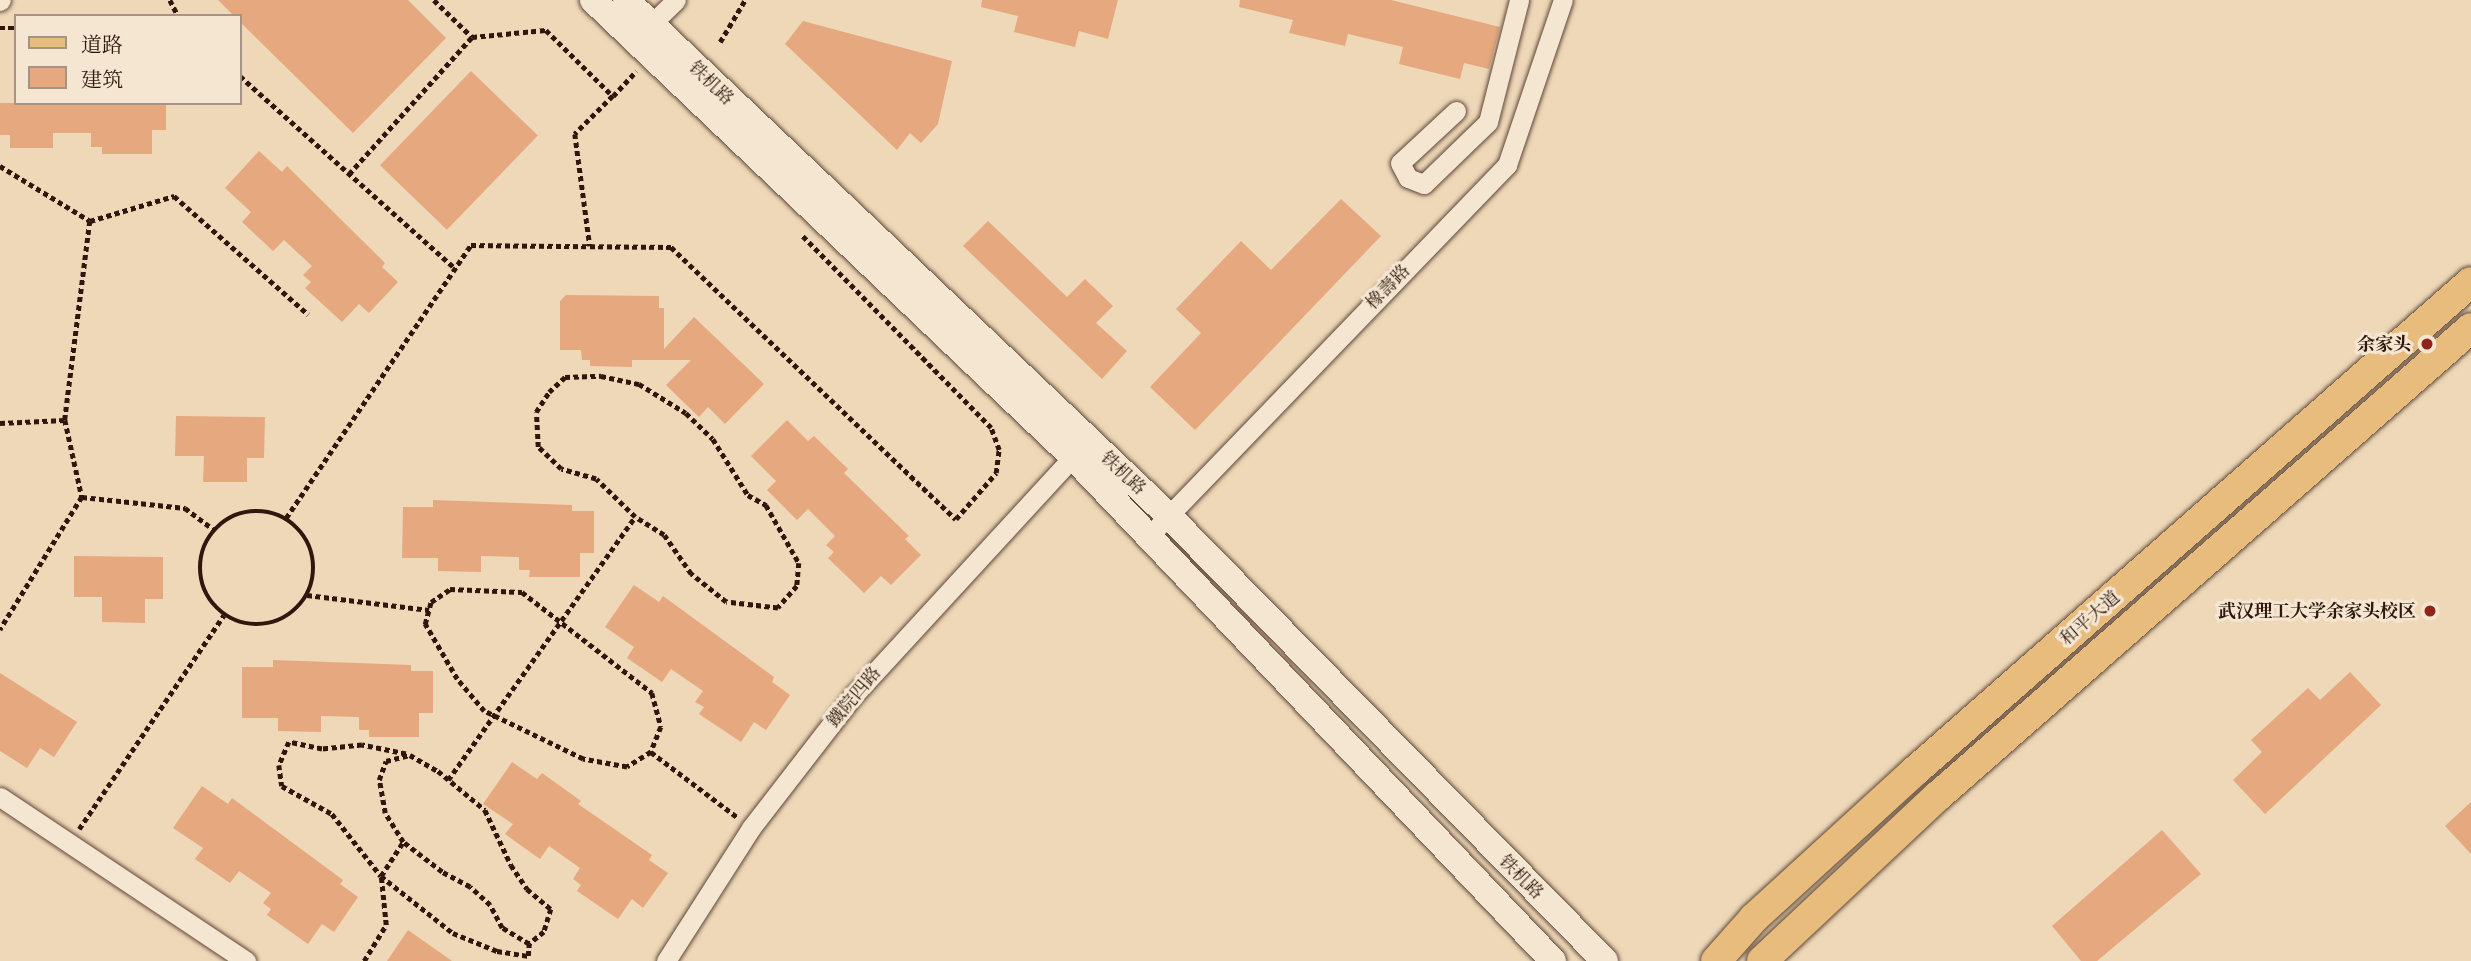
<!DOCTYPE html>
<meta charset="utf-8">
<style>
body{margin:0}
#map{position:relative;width:2471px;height:961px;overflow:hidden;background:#eed8b8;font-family:"Libre Caslon Text","Noto Serif SC",serif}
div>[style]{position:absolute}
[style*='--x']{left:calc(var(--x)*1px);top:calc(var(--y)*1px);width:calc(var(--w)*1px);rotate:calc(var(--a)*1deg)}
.building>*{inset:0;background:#e5a87f;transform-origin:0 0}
.path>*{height:4.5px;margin-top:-2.25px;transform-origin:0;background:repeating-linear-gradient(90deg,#2f170d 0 5px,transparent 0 8.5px)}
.path>.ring{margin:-2.25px;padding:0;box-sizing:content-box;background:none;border:4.5px solid #2f170d;border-radius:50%}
.roads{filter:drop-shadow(0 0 2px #5f4738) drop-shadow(0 0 2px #5f4738)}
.minor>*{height:19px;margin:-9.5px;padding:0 9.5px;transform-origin:9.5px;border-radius:9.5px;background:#f4e6d1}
.secondary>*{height:26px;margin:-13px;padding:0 13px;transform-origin:13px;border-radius:13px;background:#f4e6d1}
.primary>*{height:30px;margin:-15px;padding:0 15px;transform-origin:15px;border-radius:15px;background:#e7bc7c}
.dots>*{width:19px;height:19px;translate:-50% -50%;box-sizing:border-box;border:4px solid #f4e6d1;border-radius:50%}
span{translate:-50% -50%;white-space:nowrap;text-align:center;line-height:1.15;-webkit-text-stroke:6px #f4e6d1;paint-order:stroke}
.street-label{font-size:18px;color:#2f170d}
.poi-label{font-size:18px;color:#2f170d;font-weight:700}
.right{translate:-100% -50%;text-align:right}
.legend{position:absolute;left:14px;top:14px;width:228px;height:91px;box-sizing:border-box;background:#f4e6d1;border:2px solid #a59383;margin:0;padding:9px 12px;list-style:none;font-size:21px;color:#2f170d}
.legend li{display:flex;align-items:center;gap:14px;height:35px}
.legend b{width:35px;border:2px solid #a59383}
</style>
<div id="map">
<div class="building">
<div style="clip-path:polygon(218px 0,408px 0,446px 38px,353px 133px,240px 22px,240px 16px,234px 16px)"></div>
<div style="clip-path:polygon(982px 0,1118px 0,1108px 39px,1079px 31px,1075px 47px,1014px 32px,1018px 16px,981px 7px)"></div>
<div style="clip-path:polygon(1240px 0,1391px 0,1500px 27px,1489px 69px,1464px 63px,1460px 79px,1399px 64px,1403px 47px,1348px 34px,1345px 46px,1289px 33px,1293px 20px,1239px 7px)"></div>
<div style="clip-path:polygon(803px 21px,952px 61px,938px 124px,921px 143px,910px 133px,897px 150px,785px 44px)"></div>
<div style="left:471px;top:71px;width:93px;height:131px;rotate:44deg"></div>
<div style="clip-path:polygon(0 103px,166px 103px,166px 130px,152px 130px,152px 154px,102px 154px,102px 147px,91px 147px,91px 133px,53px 133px,53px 148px,10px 148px,10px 135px,0 135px)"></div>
<div style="clip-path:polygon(259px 151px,282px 172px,287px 166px,385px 263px,382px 267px,398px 282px,369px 313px,359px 304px,342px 322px,305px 288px,311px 282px,303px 275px,312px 266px,284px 240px,273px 251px,242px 222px,251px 212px,225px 188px)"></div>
<div style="clip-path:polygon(1341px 199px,1381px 236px,1195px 430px,1150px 387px,1201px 333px,1176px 309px,1241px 241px,1271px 270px)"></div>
<div style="clip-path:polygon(988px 221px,1067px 297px,1085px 279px,1113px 306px,1096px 323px,1127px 351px,1102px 379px,963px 246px)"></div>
<div style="clip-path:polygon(566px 295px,659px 296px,659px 308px,664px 308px,664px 349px,694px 317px,764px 384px,725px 424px,708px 407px,699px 417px,666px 385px,691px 360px,632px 360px,632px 367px,590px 366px,590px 360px,582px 360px,581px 350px,560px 350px,560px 301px)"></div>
<div style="clip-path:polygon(176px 416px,265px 417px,264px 458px,247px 458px,247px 482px,203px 482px,204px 456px,175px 456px)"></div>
<div style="clip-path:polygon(787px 420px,808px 441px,814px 436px,848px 469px,844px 473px,909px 536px,905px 539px,921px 555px,891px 585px,881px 576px,864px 593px,828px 558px,834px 552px,826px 545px,835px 536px,808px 509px,797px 520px,767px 490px,776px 481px,751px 456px)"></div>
<div style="clip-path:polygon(433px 500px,572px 505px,572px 511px,594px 511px,594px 553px,580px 553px,580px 577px,529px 577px,530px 570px,519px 570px,519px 557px,481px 556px,481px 572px,438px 571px,438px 558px,402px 558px,403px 507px,433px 507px)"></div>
<div style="clip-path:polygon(74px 556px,163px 557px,163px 599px,145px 599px,145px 623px,102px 622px,102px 597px,74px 597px)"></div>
<div style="clip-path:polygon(634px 585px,659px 602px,663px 596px,774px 677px,772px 682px,790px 695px,766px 730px,754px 722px,741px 742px,699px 714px,704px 707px,695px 702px,703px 691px,671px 669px,662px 682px,627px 658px,634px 647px,605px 627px)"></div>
<div style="clip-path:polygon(273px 660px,411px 665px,411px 671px,433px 671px,433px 713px,419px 713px,419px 737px,369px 737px,369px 730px,359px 730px,359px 717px,321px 716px,321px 732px,278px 731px,278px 718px,242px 718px,242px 667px,273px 667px)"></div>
<div style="clip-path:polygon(2350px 672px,2381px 705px,2265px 814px,2233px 780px,2262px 752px,2251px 740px,2308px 688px,2320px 700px)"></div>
<div style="clip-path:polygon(0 673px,77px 722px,54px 757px,40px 748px,27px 768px,0 751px)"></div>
<div style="clip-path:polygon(512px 762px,537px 779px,542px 773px,581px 801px,578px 804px,652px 855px,649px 860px,668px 873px,643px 908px,632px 899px,618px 919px,577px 891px,581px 885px,573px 879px,580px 868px,549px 846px,540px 859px,505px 834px,513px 824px,483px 804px)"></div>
<div style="clip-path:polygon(202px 786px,228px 804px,232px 798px,343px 880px,340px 884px,358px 897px,334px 932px,322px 924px,308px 944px,267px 915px,271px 909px,263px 903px,271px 893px,239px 871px,230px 883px,195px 859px,203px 848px,173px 828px)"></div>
<div style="clip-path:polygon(2471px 802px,2471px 854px,2445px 826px)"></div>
<div style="clip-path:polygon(2162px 830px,2201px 874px,2097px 961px,2081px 961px,2052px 926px)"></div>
<div style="clip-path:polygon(408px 930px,452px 961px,387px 961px)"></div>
</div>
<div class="path">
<div style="--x:170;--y:0;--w:18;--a:63"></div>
<div style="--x:434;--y:0;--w:53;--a:44.2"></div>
<div style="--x:472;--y:37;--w:74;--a:-5.4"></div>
<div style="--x:546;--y:30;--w:94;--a:44.6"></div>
<div style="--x:613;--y:96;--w:54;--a:135"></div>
<div style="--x:575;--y:134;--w:113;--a:82.4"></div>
<div style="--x:0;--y:28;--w:16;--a:0"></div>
<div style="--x:720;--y:42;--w:49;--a:-59.2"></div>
<div style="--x:240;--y:76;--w:288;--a:41.8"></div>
<div style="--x:613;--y:96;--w:34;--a:-47"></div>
<div style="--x:0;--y:166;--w:105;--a:31.4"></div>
<div style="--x:90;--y:221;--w:201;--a:97.2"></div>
<div style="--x:349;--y:174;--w:184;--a:-48.1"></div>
<div style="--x:90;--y:221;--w:88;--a:-16.6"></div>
<div style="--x:174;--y:196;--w:179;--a:41.4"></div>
<div style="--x:601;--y:376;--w:39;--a:12"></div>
<div style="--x:639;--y:384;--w:55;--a:31.7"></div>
<div style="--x:686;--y:413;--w:37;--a:44"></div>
<div style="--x:713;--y:439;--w:66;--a:58"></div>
<div style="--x:748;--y:495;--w:21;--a:29"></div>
<div style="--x:766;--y:505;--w:67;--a:60.4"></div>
<div style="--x:799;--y:563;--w:23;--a:95"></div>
<div style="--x:797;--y:586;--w:29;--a:131"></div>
<div style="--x:778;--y:608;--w:52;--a:-173.4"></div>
<div style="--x:726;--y:602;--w:45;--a:-141.3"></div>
<div style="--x:691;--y:574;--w:47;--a:-124.7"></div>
<div style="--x:664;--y:535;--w:34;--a:-148"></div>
<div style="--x:635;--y:517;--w:54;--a:-135.7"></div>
<div style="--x:596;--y:479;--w:36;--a:-164"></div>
<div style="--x:561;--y:469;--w:32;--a:-136"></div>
<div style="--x:538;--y:447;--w:35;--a:-93"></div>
<div style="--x:536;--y:412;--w:24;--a:-57"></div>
<div style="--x:549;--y:392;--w:22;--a:-43"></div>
<div style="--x:565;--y:377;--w:36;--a:-2"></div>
<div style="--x:0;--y:423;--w:65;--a:-2.6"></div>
<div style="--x:65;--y:420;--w:79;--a:77.6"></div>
<div style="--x:82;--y:497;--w:156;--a:121.7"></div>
<div style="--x:82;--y:497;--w:104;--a:6.1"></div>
<div style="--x:185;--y:508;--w:36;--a:37"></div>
<div class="ring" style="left:200px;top:511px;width:109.5px;height:109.5px"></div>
<div style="--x:286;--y:518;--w:330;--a:-55.9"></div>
<div style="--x:471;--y:245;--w:200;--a:0.6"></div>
<div style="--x:671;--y:247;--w:394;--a:43.7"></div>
<div style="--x:956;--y:519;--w:61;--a:-49"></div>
<div style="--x:996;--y:473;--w:23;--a:-83"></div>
<div style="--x:999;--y:450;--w:23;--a:-110"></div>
<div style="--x:991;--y:428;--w:269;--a:-134.5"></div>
<div style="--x:450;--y:589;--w:72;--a:2.4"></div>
<div style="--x:522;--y:592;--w:165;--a:37.8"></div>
<div style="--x:652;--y:693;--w:35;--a:75"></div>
<div style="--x:661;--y:727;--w:27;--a:112"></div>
<div style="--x:651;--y:752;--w:28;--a:148"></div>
<div style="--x:627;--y:767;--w:45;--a:-169.7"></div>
<div style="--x:583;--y:759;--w:110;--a:-154.1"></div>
<div style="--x:484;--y:711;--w:42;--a:-130.2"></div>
<div style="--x:457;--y:679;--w:64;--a:-120.2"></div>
<div style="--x:425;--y:624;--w:23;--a:-75"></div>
<div style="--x:431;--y:602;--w:23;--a:-34"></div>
<div style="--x:307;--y:595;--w:123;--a:7"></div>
<div style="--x:651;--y:752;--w:108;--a:37.1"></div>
<div style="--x:406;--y:754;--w:45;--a:-168.4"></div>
<div style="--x:362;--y:745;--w:40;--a:174.3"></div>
<div style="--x:322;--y:749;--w:34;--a:-168"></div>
<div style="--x:289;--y:742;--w:25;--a:113"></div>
<div style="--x:279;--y:765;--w:21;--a:82"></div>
<div style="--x:282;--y:786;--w:57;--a:29.2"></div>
<div style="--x:332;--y:814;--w:79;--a:51.7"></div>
<div style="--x:381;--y:876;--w:92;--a:38.4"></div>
<div style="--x:453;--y:933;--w:48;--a:22.2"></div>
<div style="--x:497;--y:951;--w:31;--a:9"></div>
<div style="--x:528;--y:956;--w:12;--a:-85"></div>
<div style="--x:410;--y:755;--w:32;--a:30"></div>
<div style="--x:438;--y:771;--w:61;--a:39.7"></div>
<div style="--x:485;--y:810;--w:61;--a:64.7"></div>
<div style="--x:511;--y:865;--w:29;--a:56"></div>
<div style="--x:527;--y:889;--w:31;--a:40"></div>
<div style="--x:551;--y:909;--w:24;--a:107"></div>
<div style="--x:544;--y:932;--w:19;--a:141"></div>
<div style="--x:529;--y:944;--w:31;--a:-149"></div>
<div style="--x:502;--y:928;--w:26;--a:-118"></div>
<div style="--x:490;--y:905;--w:27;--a:-138"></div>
<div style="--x:470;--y:887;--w:32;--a:-152"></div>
<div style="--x:442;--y:872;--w:49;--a:-142.4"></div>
<div style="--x:403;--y:842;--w:34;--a:-122"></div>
<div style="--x:385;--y:813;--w:34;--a:-100"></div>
<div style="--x:379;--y:780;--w:20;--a:-70"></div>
<div style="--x:386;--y:761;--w:25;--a:-14"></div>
<div style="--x:448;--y:780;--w:323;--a:-54.6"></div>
<div style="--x:79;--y:829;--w:258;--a:-55.9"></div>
<div style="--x:364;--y:961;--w:42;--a:-58.6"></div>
<div style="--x:386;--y:925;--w:49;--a:-95.8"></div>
<div style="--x:381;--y:876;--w:40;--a:-57.1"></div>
</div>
<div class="roads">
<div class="minor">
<div style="--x:0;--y:1;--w:1;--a:-45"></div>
<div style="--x:642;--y:33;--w:47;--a:-44.1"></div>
<div style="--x:1456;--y:111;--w:76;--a:137.1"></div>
<div style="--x:1400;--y:163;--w:17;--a:62"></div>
<div style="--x:1408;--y:178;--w:17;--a:21"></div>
<div style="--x:1424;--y:184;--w:89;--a:-44.1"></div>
<div style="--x:1488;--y:122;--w:126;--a:-75.7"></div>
<div style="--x:1149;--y:536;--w:516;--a:-46.02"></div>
<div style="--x:1507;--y:165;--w:174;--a:-71.3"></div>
<div style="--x:0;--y:797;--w:296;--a:33.7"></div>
<div style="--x:666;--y:961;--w:158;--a:-57.4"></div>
<div style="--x:751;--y:828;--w:167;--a:-52.3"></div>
<div style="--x:853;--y:696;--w:325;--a:-47.4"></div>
</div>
<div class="secondary">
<div style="--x:593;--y:0;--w:663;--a:43.59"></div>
<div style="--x:1073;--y:457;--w:696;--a:46.4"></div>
<div style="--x:626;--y:0;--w:749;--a:43.54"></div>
<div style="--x:1169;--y:516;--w:623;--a:45.59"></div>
</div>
<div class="primary">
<div style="--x:1716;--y:961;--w:57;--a:-48.5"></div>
<div style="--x:1754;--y:918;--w:218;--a:-42.4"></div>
<div style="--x:1915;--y:771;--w:740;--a:-41.33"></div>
<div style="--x:1762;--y:961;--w:241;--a:-43.2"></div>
<div style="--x:1938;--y:796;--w:709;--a:-41.28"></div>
</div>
</div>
<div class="dots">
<div style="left:2427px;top:344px;background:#8f2418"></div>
<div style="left:2430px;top:611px;background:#8f2418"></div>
</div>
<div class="street-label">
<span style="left:711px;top:83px;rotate:44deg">铁机路</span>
<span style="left:1388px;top:287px;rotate:-46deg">橡壽路</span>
<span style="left:1123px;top:473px;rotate:43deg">铁机路</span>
<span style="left:2090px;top:618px;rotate:-41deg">和平大道</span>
<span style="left:854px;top:697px;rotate:-50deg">鐵院四路</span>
<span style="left:1521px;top:877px;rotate:45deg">铁机路</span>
</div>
<div class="poi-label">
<span class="right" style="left:2411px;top:344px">余家头</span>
<span class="right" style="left:2416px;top:611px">武汉理工大学余家头校区</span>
</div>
<ul class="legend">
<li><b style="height:9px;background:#e7bc7c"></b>道路</li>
<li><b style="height:19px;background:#e5a87f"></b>建筑</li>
</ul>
</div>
